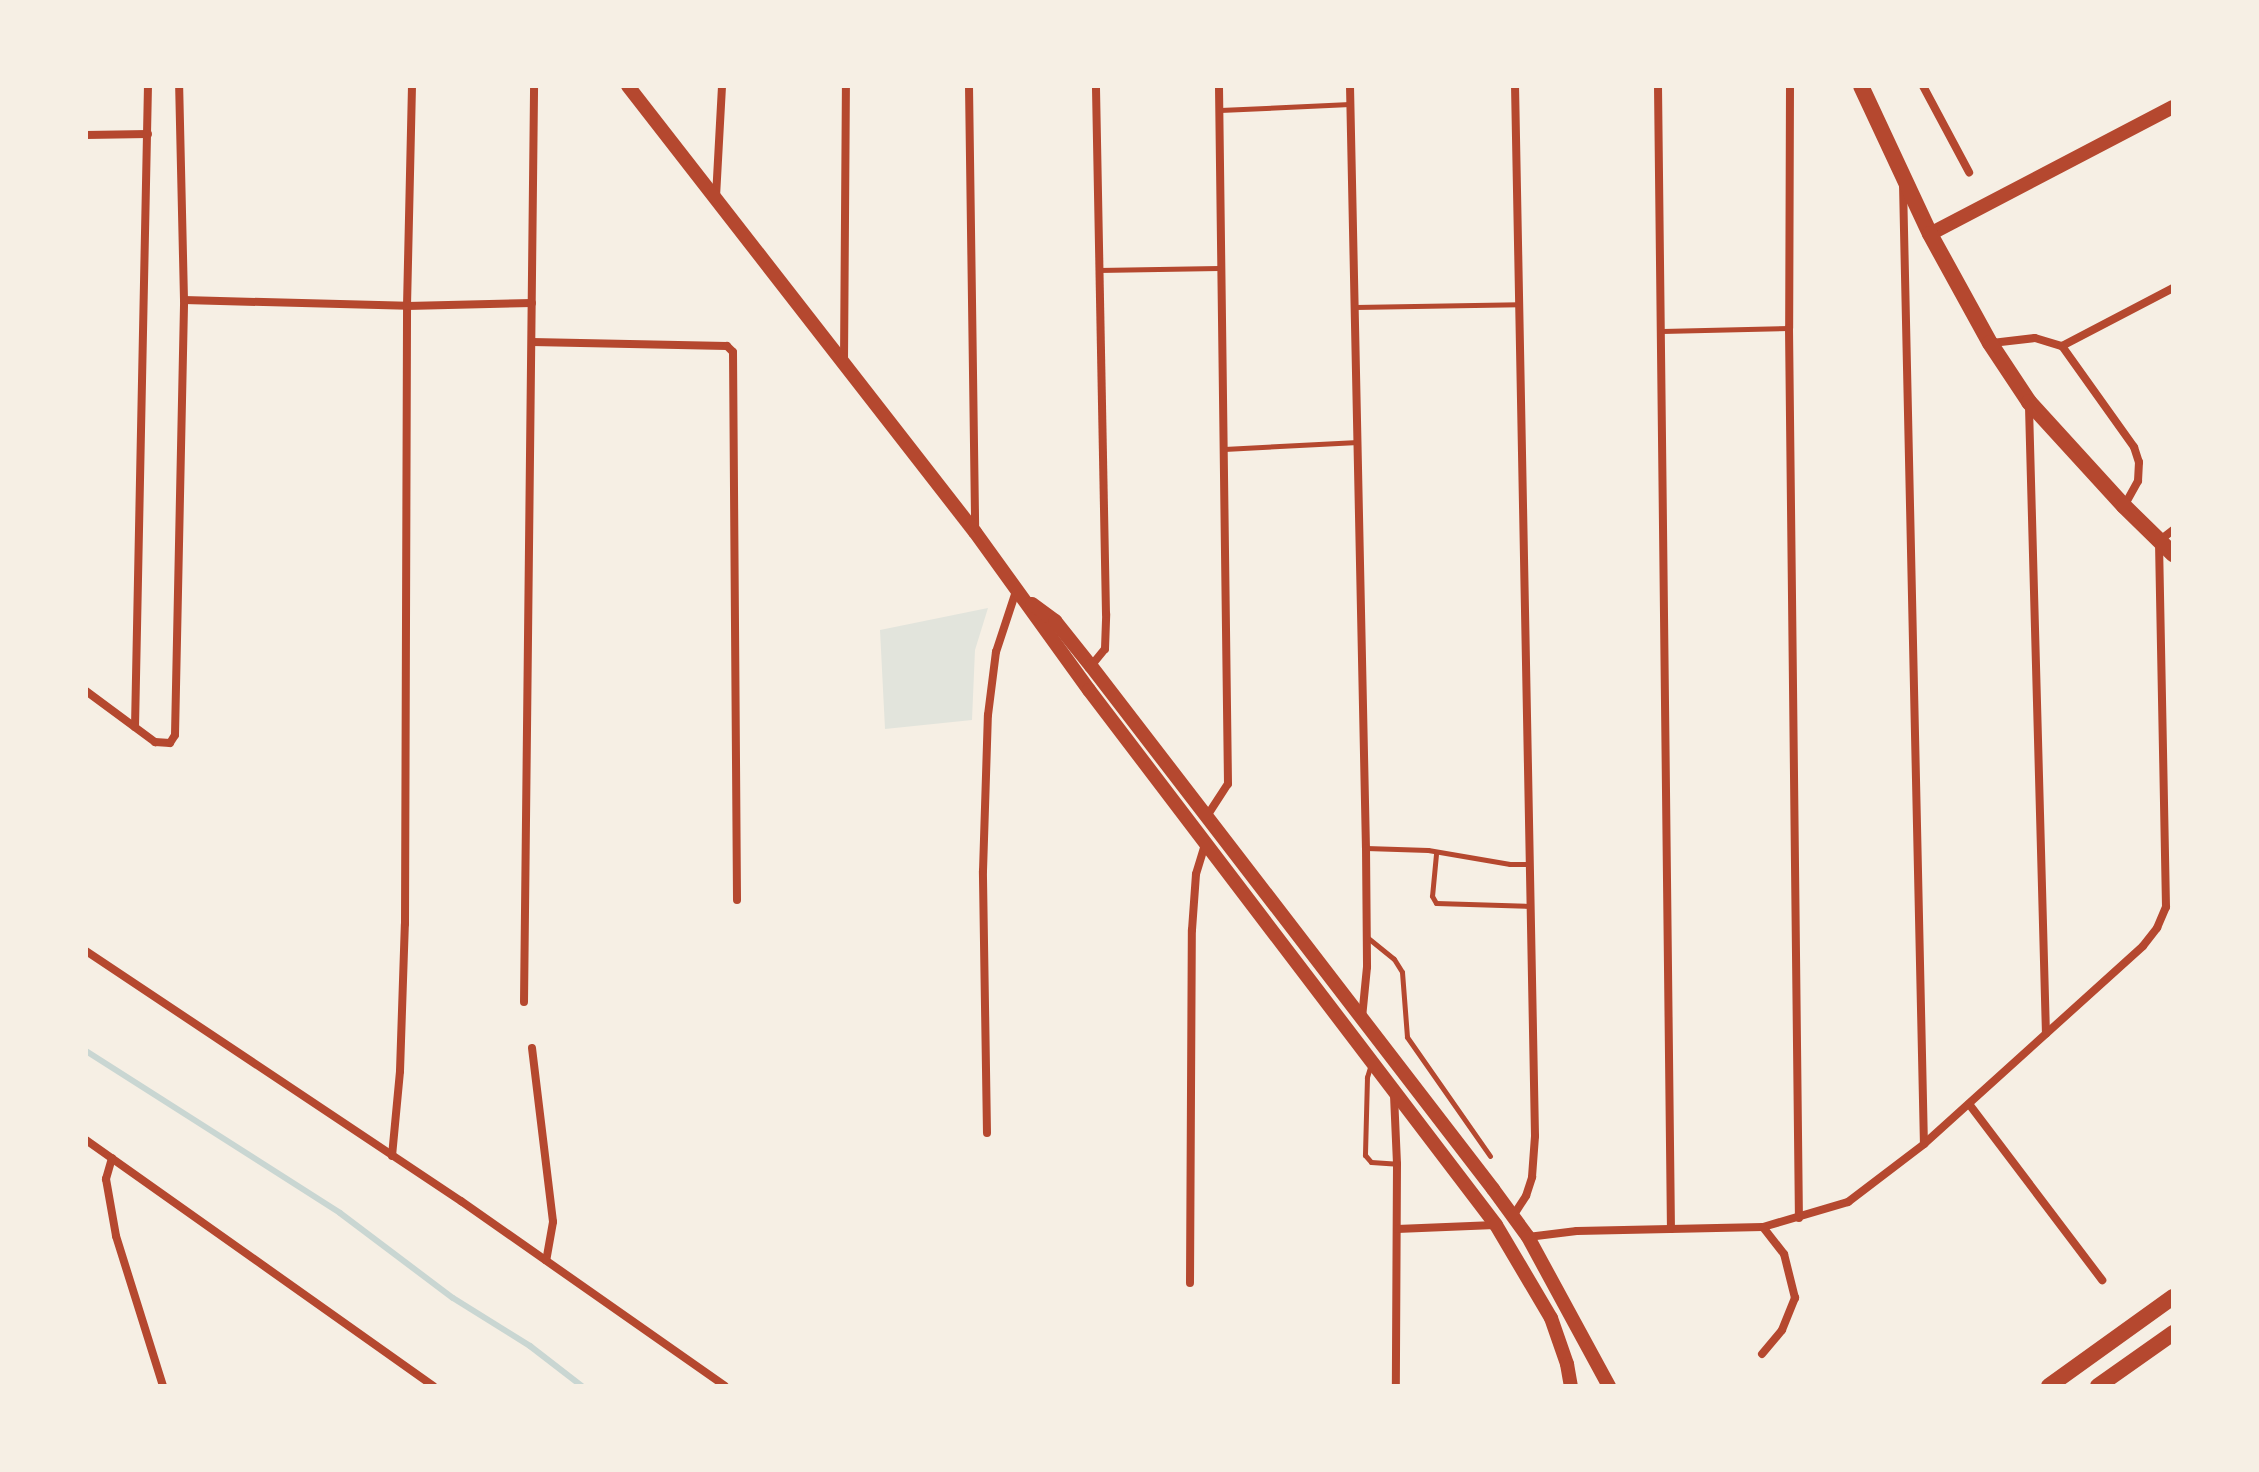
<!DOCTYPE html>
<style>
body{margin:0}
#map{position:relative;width:2259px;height:1472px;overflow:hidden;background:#f6efe4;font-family:Cabin,sans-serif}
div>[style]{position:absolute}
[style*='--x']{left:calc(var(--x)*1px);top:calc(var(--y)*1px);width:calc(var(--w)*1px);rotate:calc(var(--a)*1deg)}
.green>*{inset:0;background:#e2e4dc}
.stream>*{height:6px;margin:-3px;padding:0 3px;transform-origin:3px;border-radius:3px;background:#c9d6d2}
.service>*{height:5px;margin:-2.5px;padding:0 2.5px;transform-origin:2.5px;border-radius:2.5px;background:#b5482f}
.minor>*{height:8px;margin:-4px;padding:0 4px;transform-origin:4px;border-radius:4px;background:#b5482f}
.tertiary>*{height:14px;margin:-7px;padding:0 7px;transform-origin:7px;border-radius:7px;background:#b5482f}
.secondary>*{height:16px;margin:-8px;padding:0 8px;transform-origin:8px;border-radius:8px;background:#b5482f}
span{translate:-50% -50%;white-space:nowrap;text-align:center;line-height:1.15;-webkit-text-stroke:6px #f6efe4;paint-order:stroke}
.frame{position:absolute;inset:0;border:88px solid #f6efe4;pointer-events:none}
</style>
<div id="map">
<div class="green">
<div style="clip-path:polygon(988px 608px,975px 650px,972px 720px,885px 729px,880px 630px)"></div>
</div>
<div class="stream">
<div style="--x:86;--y:1051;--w:301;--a:32.5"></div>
<div style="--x:340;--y:1213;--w:141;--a:37"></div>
<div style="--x:453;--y:1298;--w:91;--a:31.9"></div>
<div style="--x:530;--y:1346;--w:66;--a:37.6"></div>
</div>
<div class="service">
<div style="--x:1220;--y:110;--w:130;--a:-2.6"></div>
<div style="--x:1098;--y:270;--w:121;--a:-0.9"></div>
<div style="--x:1355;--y:307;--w:164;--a:-1"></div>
<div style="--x:1662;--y:331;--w:127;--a:-1.4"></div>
<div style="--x:1224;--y:449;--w:134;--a:-3"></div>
<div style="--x:1366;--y:848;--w:62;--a:1.8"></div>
<div style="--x:1428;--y:850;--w:83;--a:9.7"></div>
<div style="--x:1510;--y:864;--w:19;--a:0"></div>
<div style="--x:1436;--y:854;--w:42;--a:95.4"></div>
<div style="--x:1432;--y:896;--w:8;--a:60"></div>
<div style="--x:1436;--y:903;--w:95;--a:1.8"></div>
<div style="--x:1368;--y:938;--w:33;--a:39"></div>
<div style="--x:1394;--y:959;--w:15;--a:58"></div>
<div style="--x:1402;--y:972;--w:65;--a:85.6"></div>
<div style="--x:1407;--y:1037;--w:145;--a:55.1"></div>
<div style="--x:1371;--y:1064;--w:14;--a:107"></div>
<div style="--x:1367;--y:1077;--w:78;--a:91.5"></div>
<div style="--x:1365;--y:1155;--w:9;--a:49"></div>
<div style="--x:1371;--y:1162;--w:26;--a:4"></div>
</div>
<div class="minor">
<div style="--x:969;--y:86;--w:443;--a:89.2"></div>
<div style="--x:1350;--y:86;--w:762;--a:88.8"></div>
<div style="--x:1366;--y:848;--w:119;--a:89.5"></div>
<div style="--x:1367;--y:967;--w:51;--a:95.6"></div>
<div style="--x:1658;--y:86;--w:1143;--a:89.35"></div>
<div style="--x:1790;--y:86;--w:242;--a:90.2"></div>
<div style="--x:1789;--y:328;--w:890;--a:89.36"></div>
<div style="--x:1923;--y:86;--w:98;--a:61.9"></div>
<div style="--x:86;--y:135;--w:62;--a:-0.9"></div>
<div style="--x:1903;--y:184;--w:960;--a:88.75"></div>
<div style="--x:716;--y:197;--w:111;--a:-86.9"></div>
<div style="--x:184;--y:300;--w:223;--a:1.5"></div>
<div style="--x:407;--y:306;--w:125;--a:-1.4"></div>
<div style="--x:532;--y:342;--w:195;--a:1.2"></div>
<div style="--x:727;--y:346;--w:8;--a:45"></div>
<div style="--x:733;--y:352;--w:548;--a:89.58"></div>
<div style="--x:1992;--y:343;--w:43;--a:-6.6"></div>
<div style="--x:2035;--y:338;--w:28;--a:17"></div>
<div style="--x:2062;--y:346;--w:124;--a:54.5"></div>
<div style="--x:2134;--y:447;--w:16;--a:72"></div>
<div style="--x:2139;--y:462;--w:19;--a:93"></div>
<div style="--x:2138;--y:481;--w:29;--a:119"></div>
<div style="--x:2062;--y:346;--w:125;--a:-27.6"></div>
<div style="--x:844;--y:361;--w:275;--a:-89.6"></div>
<div style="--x:2029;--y:407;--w:627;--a:88.45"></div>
<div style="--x:1091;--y:666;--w:22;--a:-51"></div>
<div style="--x:1105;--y:649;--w:35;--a:-88"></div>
<div style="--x:1106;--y:614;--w:528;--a:-91.09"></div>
<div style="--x:86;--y:691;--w:86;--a:36.5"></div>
<div style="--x:155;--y:742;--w:15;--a:4"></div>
<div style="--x:170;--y:743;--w:9;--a:-58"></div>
<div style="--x:175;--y:735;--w:435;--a:-88.8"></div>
<div style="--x:184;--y:300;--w:214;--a:-91.3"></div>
<div style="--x:135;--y:727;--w:641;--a:-88.84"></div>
<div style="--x:1207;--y:816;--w:38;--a:-57"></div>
<div style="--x:1228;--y:784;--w:698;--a:-90.74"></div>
<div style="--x:86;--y:951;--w:451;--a:33.7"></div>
<div style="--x:461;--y:1201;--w:322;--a:35"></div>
<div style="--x:524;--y:1002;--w:916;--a:-89.37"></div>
<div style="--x:532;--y:1048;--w:175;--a:83.1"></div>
<div style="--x:553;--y:1222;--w:39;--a:100"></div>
<div style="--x:1394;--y:1095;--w:69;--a:87.5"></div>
<div style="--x:1397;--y:1164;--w:222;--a:90.3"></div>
<div style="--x:1969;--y:1104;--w:221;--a:52.9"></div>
<div style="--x:987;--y:1133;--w:262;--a:-90.9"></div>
<div style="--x:983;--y:871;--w:156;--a:-88.2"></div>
<div style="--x:988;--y:715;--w:64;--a:-82.8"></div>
<div style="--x:996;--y:652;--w:64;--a:-71.8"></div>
<div style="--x:86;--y:1140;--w:426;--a:35.3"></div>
<div style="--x:392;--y:1156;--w:85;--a:-84.6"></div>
<div style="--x:400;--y:1071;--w:147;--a:-88.1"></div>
<div style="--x:405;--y:924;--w:618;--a:-89.81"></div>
<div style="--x:407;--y:306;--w:220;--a:-88.7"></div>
<div style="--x:112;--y:1158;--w:22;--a:106"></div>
<div style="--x:106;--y:1179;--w:58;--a:80"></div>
<div style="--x:116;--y:1236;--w:157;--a:72.6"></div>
<div style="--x:1513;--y:1216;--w:24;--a:-57"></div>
<div style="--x:1526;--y:1196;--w:20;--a:-72"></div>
<div style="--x:1532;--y:1177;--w:41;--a:-85.8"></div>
<div style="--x:1535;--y:1136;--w:1050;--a:-91.09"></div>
<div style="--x:1397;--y:1229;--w:98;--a:-2.3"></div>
<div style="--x:1528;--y:1237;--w:49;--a:-7"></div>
<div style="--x:1577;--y:1231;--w:186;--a:-1.2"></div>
<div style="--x:1763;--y:1227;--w:89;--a:-16.4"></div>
<div style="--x:1848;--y:1202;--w:96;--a:-37.3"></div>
<div style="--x:1924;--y:1144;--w:295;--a:-42.1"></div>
<div style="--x:2143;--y:946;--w:23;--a:-52"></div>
<div style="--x:2157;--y:928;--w:23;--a:-67"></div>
<div style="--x:2166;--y:907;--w:366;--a:-91.1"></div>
<div style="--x:2159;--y:541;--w:18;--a:-38"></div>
<div style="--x:1190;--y:1283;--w:353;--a:-89.7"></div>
<div style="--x:1192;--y:930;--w:56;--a:-85.9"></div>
<div style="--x:1196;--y:874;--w:34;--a:-73"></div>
<div style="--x:1762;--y:1354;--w:31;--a:-50"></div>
<div style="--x:1782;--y:1330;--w:35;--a:-68"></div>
<div style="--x:1795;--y:1298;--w:45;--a:-104"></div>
<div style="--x:1784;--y:1254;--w:34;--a:-128"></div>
</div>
<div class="tertiary">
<div style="--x:628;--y:86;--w:565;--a:52.12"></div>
<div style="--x:975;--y:532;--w:195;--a:54.2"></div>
<div style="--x:1089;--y:690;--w:672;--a:52.74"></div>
<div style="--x:1496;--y:1225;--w:108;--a:59.4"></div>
<div style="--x:1551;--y:1318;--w:49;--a:70.8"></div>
<div style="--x:1567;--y:1364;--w:22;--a:80"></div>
<div style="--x:1930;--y:234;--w:274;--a:-27.6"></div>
<div style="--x:1032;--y:604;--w:29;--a:36"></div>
<div style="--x:1055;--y:621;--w:58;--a:51.3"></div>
<div style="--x:1091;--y:666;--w:660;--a:52.45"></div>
<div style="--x:1493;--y:1189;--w:59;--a:53.9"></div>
<div style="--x:1528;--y:1237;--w:170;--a:61.5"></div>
</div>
<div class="secondary">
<div style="--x:1861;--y:86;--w:163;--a:65"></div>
<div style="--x:1930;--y:234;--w:124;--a:61.2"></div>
<div style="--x:1990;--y:343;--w:71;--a:56.5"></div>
<div style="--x:2029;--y:402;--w:141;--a:47.6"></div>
<div style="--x:2124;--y:506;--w:69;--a:44.4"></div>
<div style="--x:2049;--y:1386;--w:153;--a:-35.7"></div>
<div style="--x:2098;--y:1386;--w:92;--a:-35.2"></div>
</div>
<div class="frame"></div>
</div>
